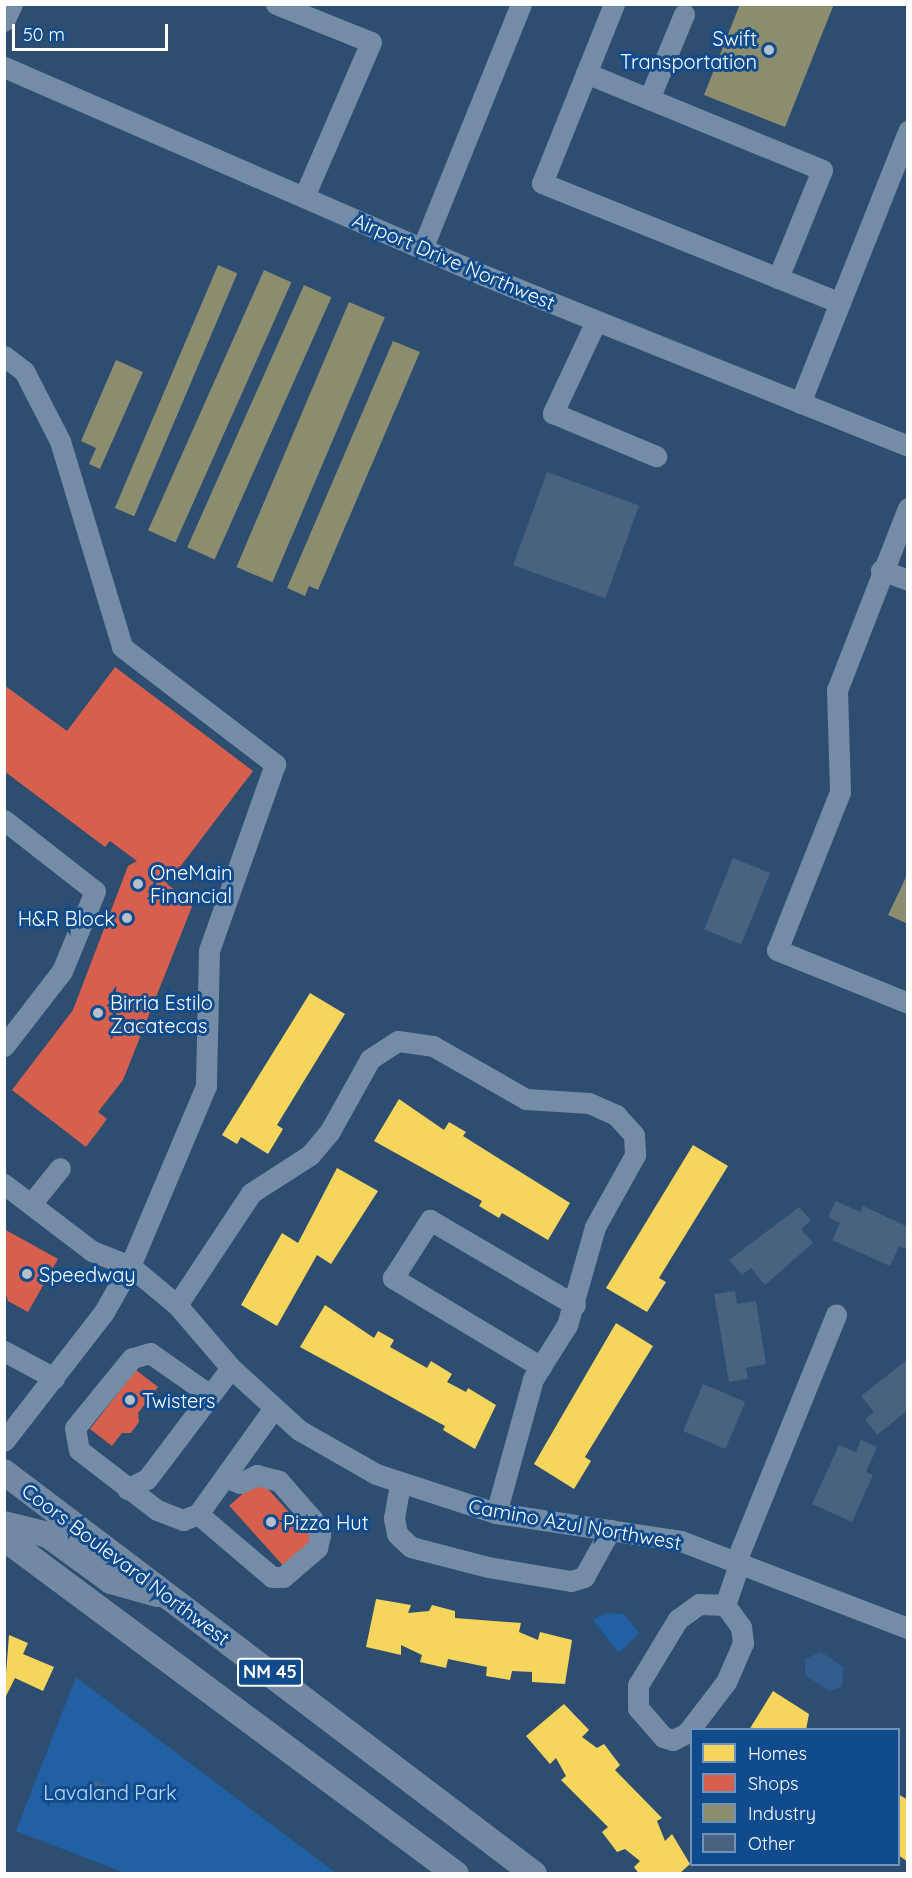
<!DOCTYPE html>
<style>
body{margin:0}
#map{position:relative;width:912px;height:1878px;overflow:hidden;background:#2d4d71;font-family:Quicksand,sans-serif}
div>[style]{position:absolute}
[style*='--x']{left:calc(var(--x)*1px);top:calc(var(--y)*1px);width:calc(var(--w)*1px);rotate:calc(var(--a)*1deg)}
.green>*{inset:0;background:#2060a3}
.water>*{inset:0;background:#315c8c}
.homes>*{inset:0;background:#f6d55c}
.shops>*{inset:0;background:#d6604d;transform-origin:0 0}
.industry>*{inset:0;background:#8c8c6e;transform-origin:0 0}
.building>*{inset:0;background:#486280;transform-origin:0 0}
.minor>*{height:21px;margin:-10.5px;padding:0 10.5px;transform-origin:10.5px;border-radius:10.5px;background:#748ca5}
.major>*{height:26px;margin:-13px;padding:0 13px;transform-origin:13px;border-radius:13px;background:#7389a3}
.dots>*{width:16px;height:16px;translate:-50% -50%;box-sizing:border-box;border:3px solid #104b8e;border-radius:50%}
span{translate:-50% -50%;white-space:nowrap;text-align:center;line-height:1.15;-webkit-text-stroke:6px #104b8e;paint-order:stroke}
.shield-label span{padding:2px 4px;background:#104b8e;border:2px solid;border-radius:4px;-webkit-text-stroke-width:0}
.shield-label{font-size:18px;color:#fff;font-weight:700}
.poi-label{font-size:20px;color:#fff}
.right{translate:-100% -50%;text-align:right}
.left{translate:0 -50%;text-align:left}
.street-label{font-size:20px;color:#fff}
.park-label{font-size:20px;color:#bfddfd}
.frame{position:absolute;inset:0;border:6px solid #fff;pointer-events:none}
.legend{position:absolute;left:690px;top:1728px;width:210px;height:138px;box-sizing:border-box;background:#104b8e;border:2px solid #7093bb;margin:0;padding:8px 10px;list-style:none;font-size:18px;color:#fff}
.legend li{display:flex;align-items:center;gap:12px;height:30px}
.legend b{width:30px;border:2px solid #7093bb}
.scale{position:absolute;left:12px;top:24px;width:156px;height:27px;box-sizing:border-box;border:3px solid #fff;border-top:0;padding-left:8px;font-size:18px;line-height:21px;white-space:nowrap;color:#fff;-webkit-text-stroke:4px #104b8e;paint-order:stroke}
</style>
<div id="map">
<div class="green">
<div style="clip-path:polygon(606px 1613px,624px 1614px,639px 1633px,619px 1653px,593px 1620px)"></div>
<div style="clip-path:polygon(76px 1677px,336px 1873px,125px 1873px,16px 1831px)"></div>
</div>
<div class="water">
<div style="clip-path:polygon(821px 1652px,844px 1667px,842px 1687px,829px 1691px,805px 1675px,805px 1659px)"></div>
</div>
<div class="homes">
<div style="clip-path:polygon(310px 993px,345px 1014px,277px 1125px,283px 1129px,268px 1154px,241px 1137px,237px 1144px,222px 1135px)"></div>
<div style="clip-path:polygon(399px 1099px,444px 1130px,449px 1122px,466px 1132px,463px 1136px,570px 1203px,548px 1240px,502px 1213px,499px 1218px,479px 1206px,482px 1201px,374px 1141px)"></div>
<div style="clip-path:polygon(693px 1145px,728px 1166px,659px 1278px,666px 1282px,647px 1312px,606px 1288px)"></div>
<div style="clip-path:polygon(337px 1168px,378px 1191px,331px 1264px,317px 1255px,277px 1326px,241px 1305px,282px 1233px,298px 1243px)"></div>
<div style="clip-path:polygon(325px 1305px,374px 1338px,378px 1331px,394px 1340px,390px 1347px,427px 1368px,431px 1361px,452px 1374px,447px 1382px,466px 1392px,468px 1388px,496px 1405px,475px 1449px,443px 1430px,445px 1426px,300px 1347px)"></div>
<div style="clip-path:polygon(616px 1323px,653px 1346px,585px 1457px,591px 1461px,574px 1489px,534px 1464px)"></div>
<div style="clip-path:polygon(376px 1599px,411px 1605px,408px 1613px,429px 1611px,432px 1605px,455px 1611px,455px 1618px,521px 1623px,519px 1632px,538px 1640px,540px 1632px,572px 1640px,565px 1684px,532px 1682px,532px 1672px,512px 1671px,510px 1680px,486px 1676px,487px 1667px,448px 1659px,446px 1668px,420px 1662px,422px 1655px,401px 1645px,401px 1655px,366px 1647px)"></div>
<div style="clip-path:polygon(9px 1635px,28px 1643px,23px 1654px,54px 1667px,43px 1691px,15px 1678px,4px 1700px)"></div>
<div style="clip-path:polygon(773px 1691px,809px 1714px,806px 1730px,749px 1730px)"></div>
<div style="clip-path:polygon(564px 1704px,589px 1730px,582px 1737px,597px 1748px,604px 1744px,620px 1765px,615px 1770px,662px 1818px,657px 1821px,665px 1841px,672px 1834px,690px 1864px,679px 1874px,639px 1874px,634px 1867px,640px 1861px,625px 1849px,617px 1852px,602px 1832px,608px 1827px,561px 1780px,566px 1776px,556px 1758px,550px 1764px,526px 1736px)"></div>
<div style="clip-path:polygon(898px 1794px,908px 1800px,908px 1862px,898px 1855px)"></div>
</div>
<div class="shops">
<div style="clip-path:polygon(115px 667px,253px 771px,167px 884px,193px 904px,123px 1080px,98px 1112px,107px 1119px,86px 1147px,12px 1090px,73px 1010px,128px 866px,137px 861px,110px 841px,105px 847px,4px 771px,4px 685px,67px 731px)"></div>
<div style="clip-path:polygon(4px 1229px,58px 1259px,28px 1312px,8px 1301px,4px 1289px)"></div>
<div style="clip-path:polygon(136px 1370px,158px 1387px,138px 1413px,139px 1422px,131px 1433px,122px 1433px,112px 1446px,90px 1429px)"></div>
<div style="left:259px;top:1479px;width:81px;height:40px;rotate:48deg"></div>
</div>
<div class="industry">
<div style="clip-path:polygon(740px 4px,834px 4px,785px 127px,704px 95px)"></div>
<div style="left:218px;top:265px;width:21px;height:264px;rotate:23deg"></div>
<div style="left:264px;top:270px;width:30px;height:285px;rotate:24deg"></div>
<div style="left:304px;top:285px;width:30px;height:287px;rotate:24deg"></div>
<div style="left:349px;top:302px;width:39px;height:288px;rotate:23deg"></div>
<div style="clip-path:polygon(393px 341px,420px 352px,318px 590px,309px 586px,305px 596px,287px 588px)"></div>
<div style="clip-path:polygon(116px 360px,143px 372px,100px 469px,89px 464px,96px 448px,81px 441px)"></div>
<div style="clip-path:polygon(908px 873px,908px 924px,888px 915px)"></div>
</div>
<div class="building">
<div style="left:547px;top:472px;width:98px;height:99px;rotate:20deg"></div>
<div style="left:733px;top:858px;width:40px;height:77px;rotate:22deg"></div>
<div style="clip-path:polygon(836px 1201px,860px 1212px,863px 1206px,908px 1227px,908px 1250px,899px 1246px,890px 1266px,832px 1240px,840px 1223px,828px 1217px)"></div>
<div style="clip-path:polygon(799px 1207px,811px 1220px,801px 1229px,813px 1243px,765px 1285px,751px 1268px,742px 1275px,729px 1260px)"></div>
<div style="clip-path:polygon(735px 1291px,737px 1304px,756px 1301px,766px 1364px,746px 1368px,748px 1379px,729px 1382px,714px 1294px)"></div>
<div style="clip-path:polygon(908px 1359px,908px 1410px,877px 1435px,865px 1419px,874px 1412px,861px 1396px)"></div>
<div style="left:703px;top:1384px;width:46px;height:51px;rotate:23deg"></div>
<div style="clip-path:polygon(861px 1440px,877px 1447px,866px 1472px,873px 1475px,852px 1522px,812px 1504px,839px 1445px,856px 1452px)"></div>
<div style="left:92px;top:1780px;width:15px;height:15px;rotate:20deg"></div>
</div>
<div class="minor">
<div style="--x:276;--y:4;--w:102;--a:21.8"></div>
<div style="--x:371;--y:42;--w:169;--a:113.4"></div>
<div style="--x:614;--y:4;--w:193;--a:111.9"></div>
<div style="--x:542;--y:183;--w:321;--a:21.9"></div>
<div style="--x:4;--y:21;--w:19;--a:-65"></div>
<div style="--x:4;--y:67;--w:522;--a:23.47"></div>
<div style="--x:483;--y:275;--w:458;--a:21.9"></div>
<div style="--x:586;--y:73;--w:255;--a:22.3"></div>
<div style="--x:822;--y:170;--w:117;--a:112.2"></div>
<div style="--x:649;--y:99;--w:92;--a:-67.6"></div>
<div style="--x:422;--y:249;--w:264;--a:-68"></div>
<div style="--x:596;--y:321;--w:102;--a:115.1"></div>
<div style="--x:553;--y:413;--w:112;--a:22.7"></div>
<div style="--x:4;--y:356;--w:25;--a:37"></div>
<div style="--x:24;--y:371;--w:79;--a:62.8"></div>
<div style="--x:60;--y:441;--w:215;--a:73.2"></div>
<div style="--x:122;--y:647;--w:193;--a:37.4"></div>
<div style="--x:275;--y:764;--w:197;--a:109.5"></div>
<div style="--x:209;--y:950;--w:136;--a:91.3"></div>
<div style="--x:206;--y:1086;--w:195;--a:112.9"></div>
<div style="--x:130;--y:1266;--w:53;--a:119.5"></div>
<div style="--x:104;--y:1312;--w:163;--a:127.8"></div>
<div style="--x:800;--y:403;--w:293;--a:-68.3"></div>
<div style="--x:908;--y:508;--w:195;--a:111.3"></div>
<div style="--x:837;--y:690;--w:102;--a:88.3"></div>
<div style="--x:840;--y:792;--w:170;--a:111.7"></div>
<div style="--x:777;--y:950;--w:141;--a:22"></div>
<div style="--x:881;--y:570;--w:29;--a:20"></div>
<div style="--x:4;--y:820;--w:115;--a:38"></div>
<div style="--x:95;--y:891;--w:87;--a:112.4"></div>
<div style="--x:62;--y:971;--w:95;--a:127.7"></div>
<div style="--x:4;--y:1184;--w:111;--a:37.3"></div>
<div style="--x:92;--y:1251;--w:41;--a:21.5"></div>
<div style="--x:130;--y:1266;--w:61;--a:39.7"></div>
<div style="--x:177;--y:1305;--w:83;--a:49.4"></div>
<div style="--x:231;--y:1368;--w:92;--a:42.4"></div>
<div style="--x:299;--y:1430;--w:89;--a:29.7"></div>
<div style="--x:376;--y:1474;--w:126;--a:18"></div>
<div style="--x:496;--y:1513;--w:187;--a:8.6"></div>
<div style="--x:681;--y:1541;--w:243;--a:21"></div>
<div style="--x:31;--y:1204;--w:46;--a:-51.1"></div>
<div style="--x:177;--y:1305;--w:134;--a:-56.5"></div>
<div style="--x:251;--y:1193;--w:70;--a:-32.8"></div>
<div style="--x:310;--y:1155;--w:31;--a:-50"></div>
<div style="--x:330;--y:1131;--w:82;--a:-60.9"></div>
<div style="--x:370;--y:1059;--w:33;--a:-33"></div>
<div style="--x:398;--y:1041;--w:35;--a:8"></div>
<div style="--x:433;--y:1046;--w:107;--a:29.7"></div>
<div style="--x:526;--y:1099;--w:63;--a:3.6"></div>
<div style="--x:589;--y:1103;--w:30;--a:24"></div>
<div style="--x:616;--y:1115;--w:27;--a:48"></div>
<div style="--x:634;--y:1135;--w:20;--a:87"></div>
<div style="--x:635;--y:1155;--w:82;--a:119.1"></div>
<div style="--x:595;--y:1227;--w:102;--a:105.9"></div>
<div style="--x:567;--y:1325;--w:64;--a:122.2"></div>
<div style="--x:533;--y:1379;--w:139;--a:105.4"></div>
<div style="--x:4;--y:1351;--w:57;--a:28.4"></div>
<div style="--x:541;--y:1367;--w:173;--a:-149"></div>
<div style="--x:393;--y:1278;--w:69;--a:-57.5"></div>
<div style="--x:430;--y:1220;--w:168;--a:30.4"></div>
<div style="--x:210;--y:1395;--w:73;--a:-145"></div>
<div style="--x:150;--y:1353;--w:19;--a:164"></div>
<div style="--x:132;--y:1358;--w:90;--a:129.2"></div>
<div style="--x:75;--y:1428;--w:22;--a:80"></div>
<div style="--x:79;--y:1450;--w:98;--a:37.6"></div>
<div style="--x:157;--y:1510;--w:28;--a:21"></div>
<div style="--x:183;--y:1520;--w:16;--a:-22"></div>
<div style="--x:198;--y:1514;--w:130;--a:-54.4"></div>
<div style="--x:400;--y:1484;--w:35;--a:100"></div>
<div style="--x:394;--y:1518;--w:16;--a:79"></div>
<div style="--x:397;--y:1534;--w:19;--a:43"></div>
<div style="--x:411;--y:1547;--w:80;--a:14.6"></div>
<div style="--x:488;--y:1567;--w:84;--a:9.6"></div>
<div style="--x:571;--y:1581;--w:14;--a:-17"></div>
<div style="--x:584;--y:1577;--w:54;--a:-61"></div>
<div style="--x:127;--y:1489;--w:22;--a:-27"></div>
<div style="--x:147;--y:1479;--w:139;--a:-52.9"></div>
<div style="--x:198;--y:1514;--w:97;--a:40.4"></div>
<div style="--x:272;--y:1577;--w:11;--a:0"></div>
<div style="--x:283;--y:1577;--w:45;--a:-40.5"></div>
<div style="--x:317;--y:1548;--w:13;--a:-77"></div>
<div style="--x:320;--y:1535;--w:17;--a:-115"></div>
<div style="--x:313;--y:1520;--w:52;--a:-131.1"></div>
<div style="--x:279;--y:1481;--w:23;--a:-165"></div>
<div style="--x:257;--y:1475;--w:19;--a:155"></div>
<div style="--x:240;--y:1483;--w:14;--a:-159"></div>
<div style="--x:736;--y:1561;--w:266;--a:-67.9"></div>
<div style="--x:725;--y:1605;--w:26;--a:-178"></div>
<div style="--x:699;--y:1604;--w:26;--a:144"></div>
<div style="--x:678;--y:1619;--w:77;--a:121.2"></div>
<div style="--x:638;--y:1685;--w:23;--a:90"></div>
<div style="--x:638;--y:1708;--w:38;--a:49"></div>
<div style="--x:663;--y:1737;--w:10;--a:17"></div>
<div style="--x:673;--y:1740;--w:16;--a:-27"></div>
<div style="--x:687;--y:1733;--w:64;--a:-52.6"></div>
<div style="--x:726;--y:1682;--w:43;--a:-66.4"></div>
<div style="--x:743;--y:1643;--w:16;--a:-97"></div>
<div style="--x:741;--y:1627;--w:27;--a:-126"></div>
<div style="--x:725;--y:1605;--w:46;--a:-70.8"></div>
</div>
<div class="major">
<div style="--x:4;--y:1472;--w:665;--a:37.18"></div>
<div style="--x:4;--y:1524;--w:45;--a:14"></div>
<div style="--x:48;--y:1535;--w:78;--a:36.1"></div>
<div style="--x:111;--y:1581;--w:48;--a:15.8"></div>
<div style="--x:4;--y:1538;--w:563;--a:36.63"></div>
</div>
<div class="dots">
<div style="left:769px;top:50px;background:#b6c1cd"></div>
<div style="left:138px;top:884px;background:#b6c1cd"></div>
<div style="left:127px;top:918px;background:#b6c1cd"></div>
<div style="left:98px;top:1013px;background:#b6c1cd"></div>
<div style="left:27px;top:1274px;background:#b6c1cd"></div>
<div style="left:130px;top:1400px;background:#b6c1cd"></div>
<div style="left:271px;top:1522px;background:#b6c1cd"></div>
</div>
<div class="shield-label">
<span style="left:270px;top:1672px">NM 45</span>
</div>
<div class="poi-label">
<span class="right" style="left:757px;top:50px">Swift<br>Transportation</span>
<span class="left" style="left:150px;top:884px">OneMain<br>Financial</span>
<span class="right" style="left:115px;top:918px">H&amp;R Block</span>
<span class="left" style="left:110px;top:1014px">Birria Estilo<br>Zacatecas</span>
<span class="left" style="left:39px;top:1274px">Speedway</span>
<span class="left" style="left:142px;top:1400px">Twisters</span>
<span class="left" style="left:283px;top:1522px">Pizza Hut</span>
</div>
<div class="street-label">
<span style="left:454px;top:261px;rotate:23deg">Airport Drive Northwest</span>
<span style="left:575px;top:1524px;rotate:10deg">Camino Azul Northwest</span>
<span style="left:126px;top:1564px;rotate:37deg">Coors Boulevard Northwest</span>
</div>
<div class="park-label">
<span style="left:110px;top:1792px">Lavaland Park</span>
</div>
<div class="frame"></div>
<ul class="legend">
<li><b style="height:16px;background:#f6d55c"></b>Homes</li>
<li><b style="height:16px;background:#d6604d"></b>Shops</li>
<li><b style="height:16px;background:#8c8c6e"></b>Industry</li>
<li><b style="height:16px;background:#486280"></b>Other</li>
</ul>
<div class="scale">50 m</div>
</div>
